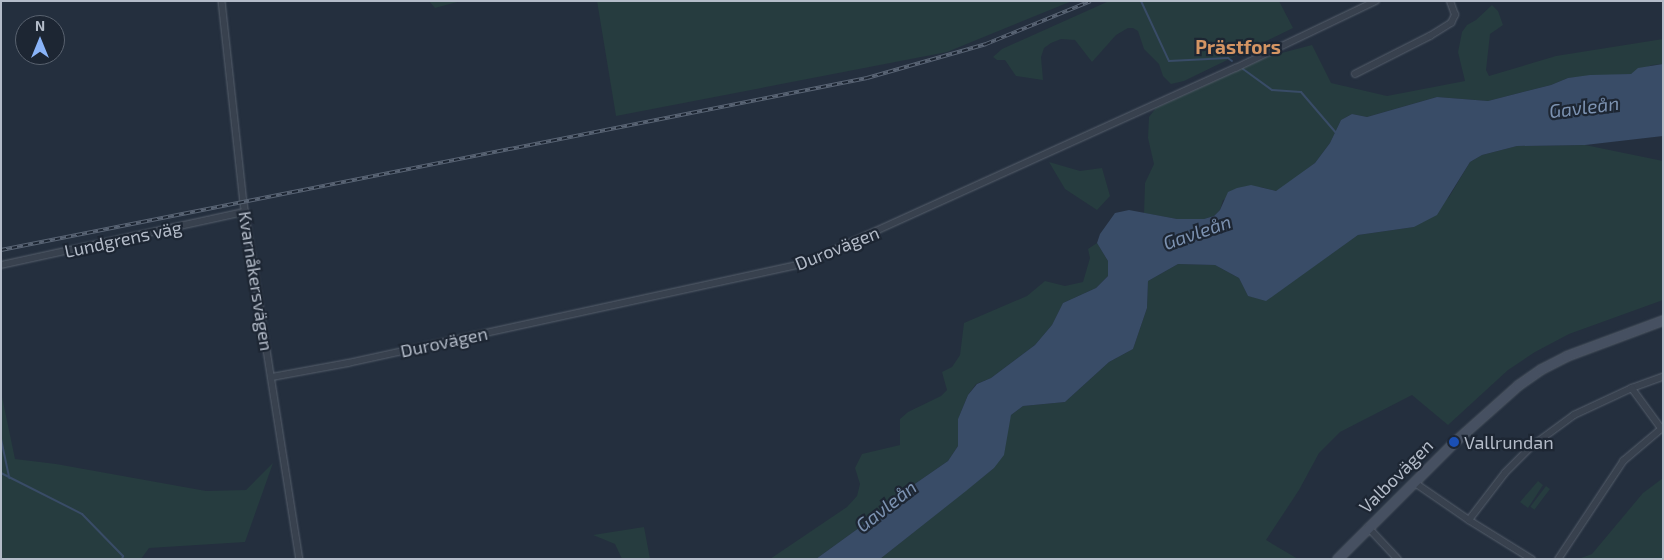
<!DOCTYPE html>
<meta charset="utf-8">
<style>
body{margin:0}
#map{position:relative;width:1664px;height:560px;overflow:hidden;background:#242f3e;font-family:"Exo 2",sans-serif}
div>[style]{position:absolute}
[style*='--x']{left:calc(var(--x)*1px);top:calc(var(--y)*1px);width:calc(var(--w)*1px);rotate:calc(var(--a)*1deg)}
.green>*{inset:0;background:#263c3f;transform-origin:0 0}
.water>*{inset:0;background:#394c67}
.stream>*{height:2px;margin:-1px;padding:0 1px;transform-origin:1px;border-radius:1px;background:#394c67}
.roads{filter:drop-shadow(0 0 1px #565f6c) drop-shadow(0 0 1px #565f6c)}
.minor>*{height:5.5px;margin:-2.75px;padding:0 2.75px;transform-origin:2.75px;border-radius:2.75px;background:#38414e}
.secondary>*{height:9px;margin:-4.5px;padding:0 4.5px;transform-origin:4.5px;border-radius:4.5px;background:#465061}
.rail>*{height:4px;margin-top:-2px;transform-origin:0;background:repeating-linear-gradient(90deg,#1d2633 0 5.5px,#5a6575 0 11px);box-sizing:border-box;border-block:1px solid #5a6575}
.dots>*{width:14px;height:14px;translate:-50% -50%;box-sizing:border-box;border:2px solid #1d2633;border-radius:50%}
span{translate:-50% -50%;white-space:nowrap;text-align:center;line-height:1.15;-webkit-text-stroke:4.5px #1d2633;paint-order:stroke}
.street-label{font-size:18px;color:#b4bcc9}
.poi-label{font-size:18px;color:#b4bcc9}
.left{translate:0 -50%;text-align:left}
.neighbourhood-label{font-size:19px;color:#d59563;font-weight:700}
.water-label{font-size:19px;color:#7c92b1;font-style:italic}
.frame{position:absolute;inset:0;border:2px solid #b4bcc9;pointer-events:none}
.north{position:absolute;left:15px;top:15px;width:50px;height:50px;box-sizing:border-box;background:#1d2633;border:1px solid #59626f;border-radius:50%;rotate:0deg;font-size:14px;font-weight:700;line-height:20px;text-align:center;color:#b4bcc9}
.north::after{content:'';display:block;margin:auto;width:18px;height:22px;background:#8ab4f8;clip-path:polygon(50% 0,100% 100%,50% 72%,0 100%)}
</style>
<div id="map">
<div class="green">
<div style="clip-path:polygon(429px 1px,461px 1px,435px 8px)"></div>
<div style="clip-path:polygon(597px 1px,1072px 1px,947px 52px,616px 116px)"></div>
<div style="clip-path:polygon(1109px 1px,1279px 1px,1293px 28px,1184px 81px,1171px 84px,1163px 76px,1159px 64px,1144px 49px,1138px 31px,1133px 28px,1128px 28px,1116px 35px,1092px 62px,1075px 40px,1061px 39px,1051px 43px,1044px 48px,1041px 57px,1043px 80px,1016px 76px,1005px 60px,997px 60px,993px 57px,1002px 49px)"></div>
<div style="clip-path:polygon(1492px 5px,1498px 11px,1503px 25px,1490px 34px,1486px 70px,1489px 76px,1556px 56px,1663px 39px,1663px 64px,1652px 65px,1631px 74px,1568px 78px,1551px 85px,1488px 101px,1437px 97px,1367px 117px,1352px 114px,1341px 120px,1330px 143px,1315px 163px,1281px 189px,1276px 191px,1260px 187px,1223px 200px,1220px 210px,1214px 216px,1204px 219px,1177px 219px,1144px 213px,1145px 183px,1154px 164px,1148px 138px,1149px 117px,1156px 108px,1270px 56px,1312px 45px,1331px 83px,1387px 96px,1465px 81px,1458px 52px,1462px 32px,1467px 25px,1476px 20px)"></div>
<div style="clip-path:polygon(1585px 145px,1663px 161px,1663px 300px,1569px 334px,1535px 352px,1508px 370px,1448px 425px,1412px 395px,1340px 432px,1319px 453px,1299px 490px,1266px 540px,1298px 559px,880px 559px,994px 468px,1011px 415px,1023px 406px,1065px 402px,1109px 362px,1133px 349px,1147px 308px,1148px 281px,1178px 264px,1215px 265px,1239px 278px,1248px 296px,1266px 300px,1358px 235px,1414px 227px,1449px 197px,1470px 162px,1482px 155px,1517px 146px)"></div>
<div style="clip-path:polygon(1049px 162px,1080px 171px,1102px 168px,1110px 196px,1097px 210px,1065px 189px)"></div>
<div style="clip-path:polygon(1097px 243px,1108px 261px,1108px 276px,1096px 288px,1063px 303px,1052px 325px,1035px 345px,991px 378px,976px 384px,968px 395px,958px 419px,958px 446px,948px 461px,906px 490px,892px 504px,816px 559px,770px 559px,847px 507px,857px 496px,860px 484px,855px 468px,862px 454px,900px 445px,900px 419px,908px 412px,941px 396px,947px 390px,942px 372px,952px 367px,960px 355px,964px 323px,1027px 296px,1045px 281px,1065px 286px,1083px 282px,1090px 258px,1088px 249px)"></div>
<div style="clip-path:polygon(1px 392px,15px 459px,56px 464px,206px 491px,246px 490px,273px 463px,245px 542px,149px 548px,141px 559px,1px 559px)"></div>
<div style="clip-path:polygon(1663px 478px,1663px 559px,1578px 559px,1592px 554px,1643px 493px)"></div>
<div style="clip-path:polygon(1538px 481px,1543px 485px,1528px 508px,1520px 502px)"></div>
<div style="left:1546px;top:486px;width:5px;height:26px;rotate:37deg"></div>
<div style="clip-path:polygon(644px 527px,650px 559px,622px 559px,615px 544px,593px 535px)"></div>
</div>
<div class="water">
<div style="clip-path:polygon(1663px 64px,1663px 136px,1585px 145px,1517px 146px,1482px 155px,1470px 162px,1437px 215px,1414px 227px,1358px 235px,1266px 301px,1248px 296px,1239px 278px,1215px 265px,1178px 264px,1148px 281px,1147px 308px,1133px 349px,1109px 362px,1065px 402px,1023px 406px,1011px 415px,1004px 455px,994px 468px,966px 491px,880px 559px,816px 559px,892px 504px,906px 490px,948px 461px,958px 446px,958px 419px,968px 395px,977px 384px,991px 378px,1035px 345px,1052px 325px,1063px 303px,1096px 288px,1108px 276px,1108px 261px,1097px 243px,1100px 234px,1115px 213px,1129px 210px,1177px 219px,1204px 219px,1214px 216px,1220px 210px,1228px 192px,1237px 188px,1251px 185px,1276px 191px,1315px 163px,1330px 143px,1341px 120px,1352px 114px,1367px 117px,1437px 97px,1488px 101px,1551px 85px,1568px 78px,1590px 75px,1631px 74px,1638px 68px)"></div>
</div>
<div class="stream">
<div style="--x:1141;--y:1;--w:66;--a:65"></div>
<div style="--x:1169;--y:61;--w:59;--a:-2.9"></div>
<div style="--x:1228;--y:58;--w:5;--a:37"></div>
<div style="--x:1243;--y:69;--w:36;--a:36"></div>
<div style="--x:1272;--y:90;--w:29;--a:4"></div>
<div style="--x:1301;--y:92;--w:55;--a:49.4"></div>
<div style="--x:1;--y:439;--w:40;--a:78"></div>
<div style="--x:1;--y:473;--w:91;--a:26.8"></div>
<div style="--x:82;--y:514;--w:59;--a:45.7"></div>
<div style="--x:123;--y:556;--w:3;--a:108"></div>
</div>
<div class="roads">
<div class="minor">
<div style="--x:222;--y:1;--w:203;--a:83.8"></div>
<div style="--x:244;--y:203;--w:360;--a:81.1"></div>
<div style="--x:1355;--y:74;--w:84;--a:-26.9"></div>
<div style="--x:1430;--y:36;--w:25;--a:-32"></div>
<div style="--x:1451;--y:23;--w:9;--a:-63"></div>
<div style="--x:1455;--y:15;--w:15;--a:-110"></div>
<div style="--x:1;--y:265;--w:250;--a:-12.3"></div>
<div style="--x:272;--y:377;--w:77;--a:-10.4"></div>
<div style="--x:348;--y:363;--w:466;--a:-12.3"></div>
<div style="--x:803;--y:264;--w:475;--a:-24.4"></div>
<div style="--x:1236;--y:68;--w:155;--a:-25.6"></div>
<div style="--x:1632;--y:388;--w:33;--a:-20"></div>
<div style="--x:1414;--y:482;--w:67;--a:34.6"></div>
<div style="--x:1469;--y:520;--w:74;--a:31.8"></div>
<div style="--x:1469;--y:520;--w:59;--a:-52.5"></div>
<div style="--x:1505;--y:473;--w:38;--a:-45"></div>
<div style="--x:1532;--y:446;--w:52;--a:-36.4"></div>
<div style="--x:1574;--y:415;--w:64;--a:-25"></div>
<div style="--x:1632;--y:388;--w:51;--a:53.8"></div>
<div style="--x:1662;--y:429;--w:50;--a:139.9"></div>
<div style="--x:1624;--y:461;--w:118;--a:123.6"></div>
<div style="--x:1368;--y:527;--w:44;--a:46.8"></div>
</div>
<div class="secondary">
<div style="--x:1337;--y:559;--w:165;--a:-45"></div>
<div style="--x:1454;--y:442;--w:86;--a:-41.7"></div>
<div style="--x:1518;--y:385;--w:28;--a:-35"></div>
<div style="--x:1541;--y:369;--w:28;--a:-27"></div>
<div style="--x:1566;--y:356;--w:103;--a:-20.4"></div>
</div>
</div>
<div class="rail">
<div style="--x:1;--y:250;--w:883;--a:-11.23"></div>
<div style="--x:867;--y:78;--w:124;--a:-15.9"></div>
<div style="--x:986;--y:44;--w:113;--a:-22.3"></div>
</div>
<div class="dots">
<div style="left:1454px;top:442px;background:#1a4fb4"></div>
</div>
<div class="street-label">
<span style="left:123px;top:239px;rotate:-12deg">Lundgrens väg</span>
<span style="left:837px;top:248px;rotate:-22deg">Durovägen</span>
<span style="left:256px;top:281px;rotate:81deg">Kvarnåkersvägen</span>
<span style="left:444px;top:342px;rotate:-12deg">Durovägen</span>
<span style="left:1396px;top:476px;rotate:-45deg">Valbovägen</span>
</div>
<div class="poi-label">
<span class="left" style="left:1464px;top:442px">Vallrundan</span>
</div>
<div class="neighbourhood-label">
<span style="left:1238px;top:47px">Prästfors</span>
</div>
<div class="water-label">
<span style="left:1584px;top:107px;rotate:-7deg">Gavleån</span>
<span style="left:1197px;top:232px;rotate:-19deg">Gavleån</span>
<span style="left:886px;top:506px;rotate:-38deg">Gavleån</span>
</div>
<div class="frame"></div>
<div class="north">N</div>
</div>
